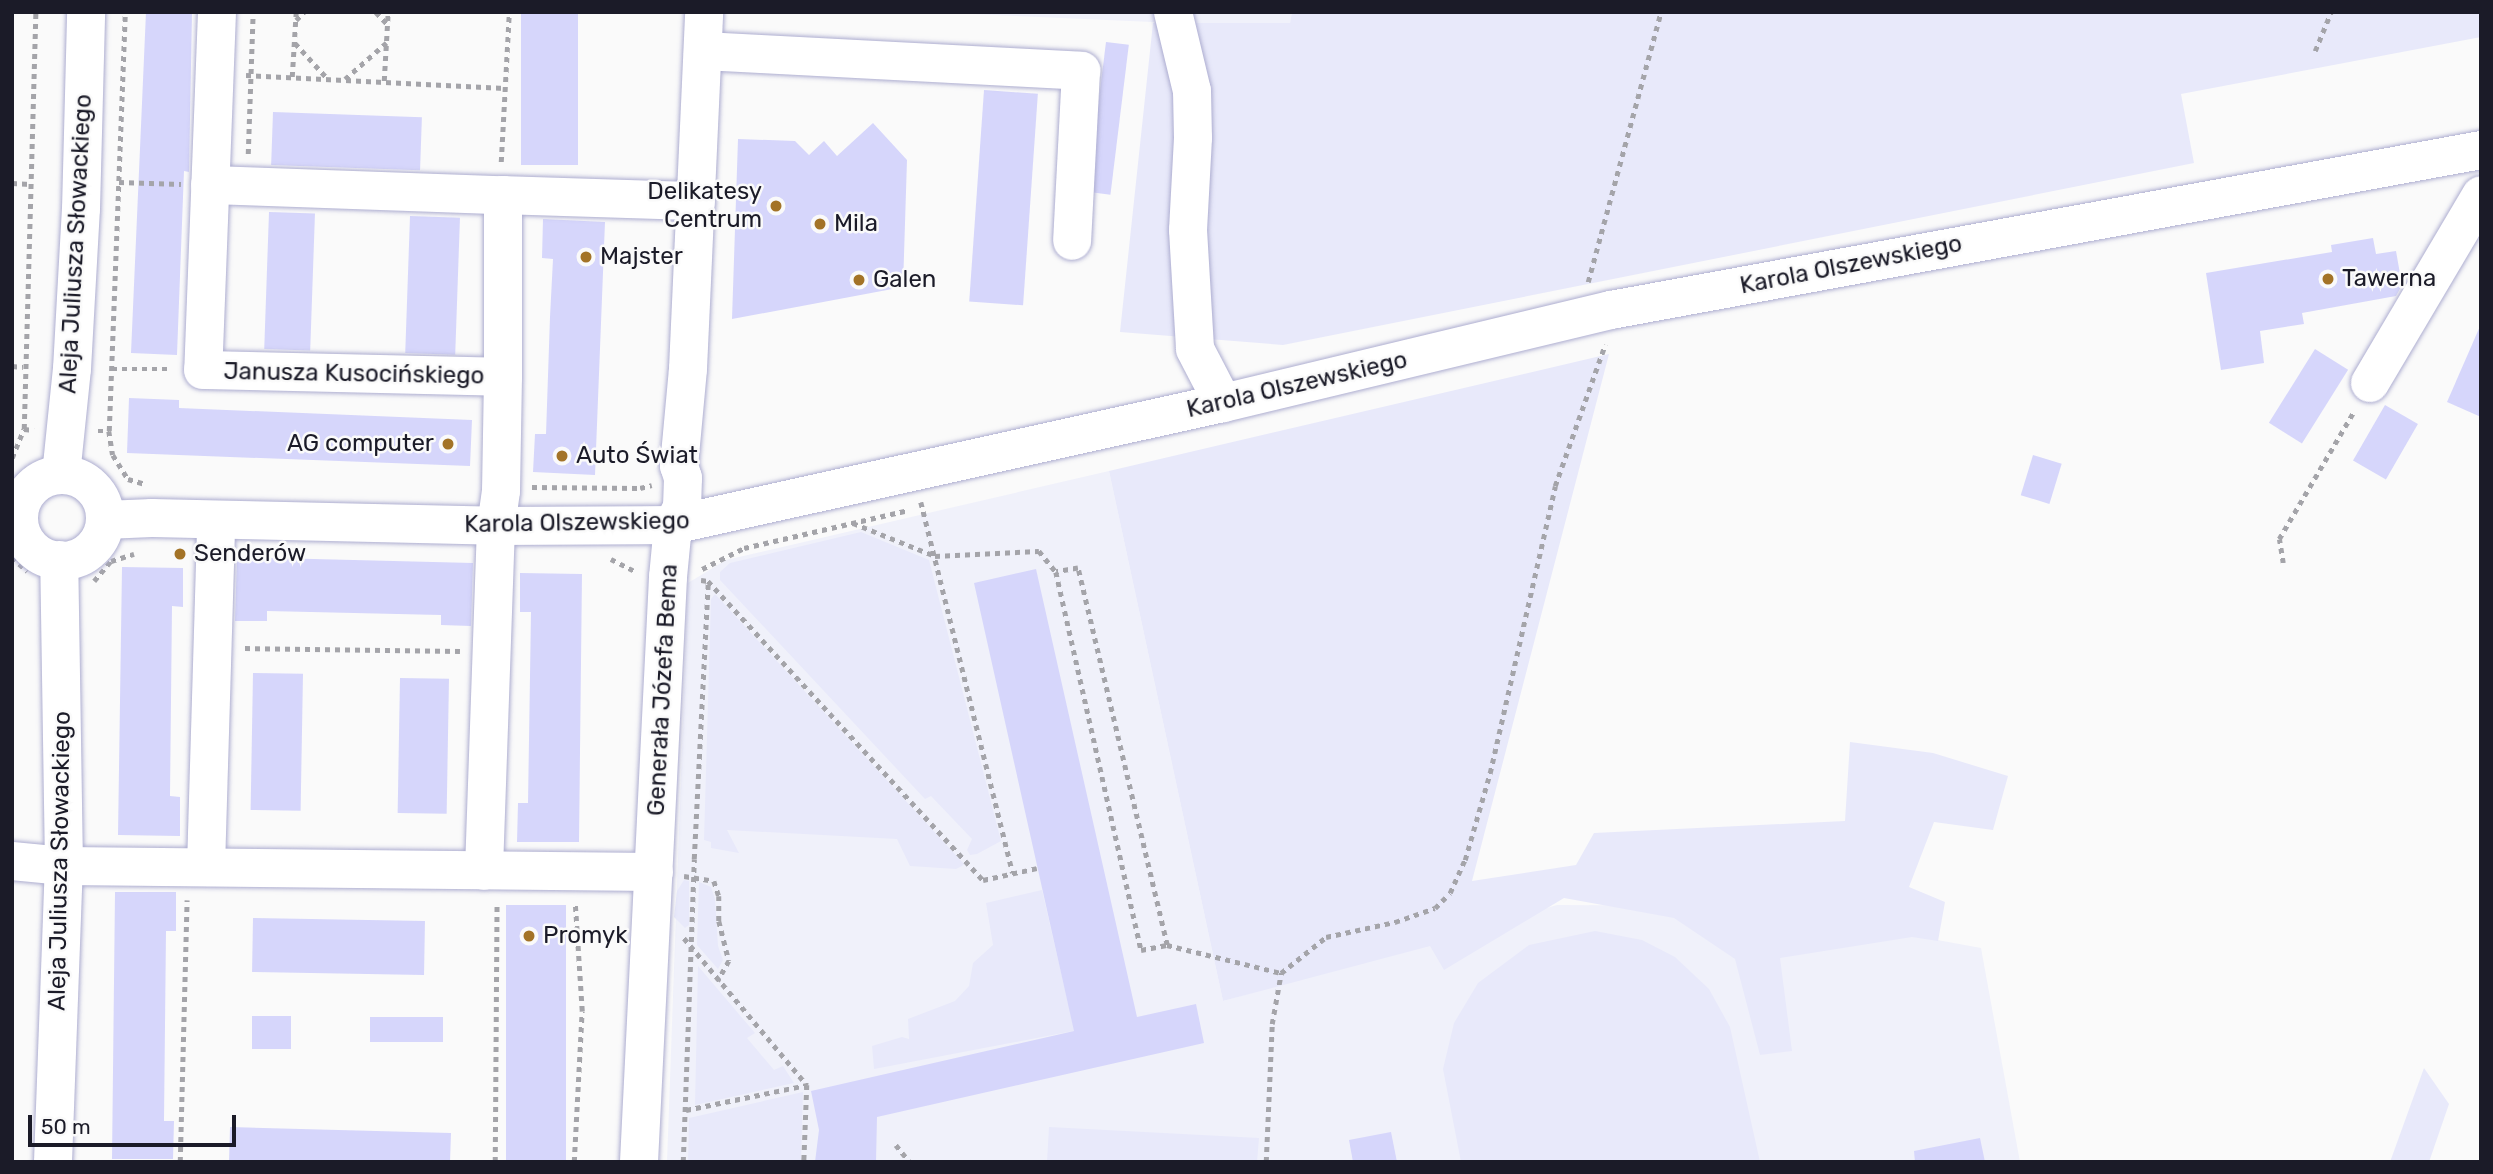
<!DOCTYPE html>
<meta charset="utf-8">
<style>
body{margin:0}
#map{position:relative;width:2493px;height:1174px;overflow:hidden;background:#fafafa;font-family:Rubik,sans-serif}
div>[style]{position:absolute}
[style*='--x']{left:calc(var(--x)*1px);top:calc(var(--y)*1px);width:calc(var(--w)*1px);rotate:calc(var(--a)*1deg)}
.built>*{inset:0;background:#f0f1fa}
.green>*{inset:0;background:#e8e9fa}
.building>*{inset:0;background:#d6d6fb;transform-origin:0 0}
.path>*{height:4.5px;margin-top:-2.25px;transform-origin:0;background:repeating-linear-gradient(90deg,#a4a4a9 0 5px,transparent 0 10px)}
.roads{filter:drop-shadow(0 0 2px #adadd0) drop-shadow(0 0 2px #adadd0)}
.minor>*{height:38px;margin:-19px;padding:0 19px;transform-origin:19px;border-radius:19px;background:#fff}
.minor>.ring{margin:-19px;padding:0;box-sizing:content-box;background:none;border:38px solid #fff;border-radius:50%}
.dots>*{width:19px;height:19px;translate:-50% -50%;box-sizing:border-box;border:4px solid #fafafa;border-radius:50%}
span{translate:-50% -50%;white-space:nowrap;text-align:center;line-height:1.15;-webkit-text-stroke:5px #fafafa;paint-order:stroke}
.poi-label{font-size:24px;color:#1b1b28}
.right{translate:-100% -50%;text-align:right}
.left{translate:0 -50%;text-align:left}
.street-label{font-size:24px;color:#1b1b28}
.frame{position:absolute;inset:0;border:14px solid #1b1b28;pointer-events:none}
.scale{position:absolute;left:28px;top:1115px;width:208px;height:32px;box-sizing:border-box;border:4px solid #1b1b28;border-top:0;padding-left:9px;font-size:21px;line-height:24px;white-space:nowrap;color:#1b1b28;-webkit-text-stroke:5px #fafafa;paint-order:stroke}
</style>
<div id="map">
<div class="built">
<div style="clip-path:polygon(925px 12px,1292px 12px,1290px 23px,1175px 23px)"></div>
<div style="clip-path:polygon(1109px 471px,1223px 1001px,1557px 905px,1752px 906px,1981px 948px,2020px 1162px,667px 1162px,688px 583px,726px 560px)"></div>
</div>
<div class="green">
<div style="clip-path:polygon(1292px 12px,2481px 12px,2481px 37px,2181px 94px,2194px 163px,1283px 345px,1120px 332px,1153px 23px,1290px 23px)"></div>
<div style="clip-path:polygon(1609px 354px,1472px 881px,1576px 865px,1594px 833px,1845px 821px,1850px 742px,1933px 753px,2008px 776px,1993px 830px,1934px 822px,1909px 887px,1945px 902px,1938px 941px,1912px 937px,1780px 958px,1792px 1051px,1760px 1055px,1735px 959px,1674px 918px,1564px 898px,1444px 970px,1430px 946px,1223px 1001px,1109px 471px)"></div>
<div style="clip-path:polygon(861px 532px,929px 560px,1001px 841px,977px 854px,970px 855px,967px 850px,972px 839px,931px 796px,925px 799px,720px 580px,720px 572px,730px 563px)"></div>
<div style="clip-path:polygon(715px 594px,964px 864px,962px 866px,956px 869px,910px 866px,897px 839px,727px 830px,739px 853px,711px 848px,711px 842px,704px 840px,711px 599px)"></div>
<div style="clip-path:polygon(684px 880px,689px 881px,689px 925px,685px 928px,674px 917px,677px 891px)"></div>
<div style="clip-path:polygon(699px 882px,711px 887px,715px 899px,718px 946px,723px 960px,718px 969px,697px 945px)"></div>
<div style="clip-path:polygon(1042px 890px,1068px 1003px,1094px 1027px,874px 1069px,872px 1046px,902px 1037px,909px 1039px,908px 1019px,955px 1001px,969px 986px,973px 963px,993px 945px,986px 903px)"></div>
<div style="clip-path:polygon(1595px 931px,1642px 940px,1675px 957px,1709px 989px,1730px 1027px,1760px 1162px,1461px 1162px,1443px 1069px,1454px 1023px,1478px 983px,1529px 945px)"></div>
<div style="clip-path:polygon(698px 966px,755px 1033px,747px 1038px,774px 1070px,783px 1066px,794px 1083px,695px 1105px)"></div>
<div style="clip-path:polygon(2424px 1068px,2449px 1104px,2429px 1162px,2390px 1162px)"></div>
<div style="clip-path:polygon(803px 1092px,801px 1162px,688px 1162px,689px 1118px)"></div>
<div style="clip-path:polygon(1049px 1127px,1259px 1138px,1257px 1162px,1047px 1162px)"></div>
</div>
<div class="building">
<div style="clip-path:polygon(146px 12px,192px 12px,189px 172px,184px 171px,177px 355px,131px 353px)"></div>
<div style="left:521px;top:12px;width:57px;height:153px"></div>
<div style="left:1106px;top:42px;width:23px;height:151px;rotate:7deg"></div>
<div style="left:984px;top:90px;width:54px;height:212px;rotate:4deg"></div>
<div style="left:273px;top:112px;width:149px;height:53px;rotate:2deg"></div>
<div style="clip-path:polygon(873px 123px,907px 160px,903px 287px,732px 319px,738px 139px,795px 141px,809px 155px,824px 141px,837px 156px)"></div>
<div style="left:269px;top:212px;width:46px;height:137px;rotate:2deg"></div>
<div style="left:410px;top:216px;width:50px;height:137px;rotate:2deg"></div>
<div style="clip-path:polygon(543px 219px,605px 222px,595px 475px,533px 472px,535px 434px,546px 434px,550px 317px,553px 259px,542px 258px)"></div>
<div style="clip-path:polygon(2373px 238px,2376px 254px,2396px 251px,2402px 285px,2396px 296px,2302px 313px,2304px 324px,2260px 331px,2264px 363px,2221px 370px,2206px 273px,2332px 252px,2331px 245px)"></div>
<div style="clip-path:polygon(2481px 324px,2481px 417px,2447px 402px)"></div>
<div style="left:2315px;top:349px;width:39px;height:87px;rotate:32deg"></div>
<div style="clip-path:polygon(129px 398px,179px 400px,179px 408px,472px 420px,470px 466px,127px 453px)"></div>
<div style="left:2385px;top:405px;width:38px;height:64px;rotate:30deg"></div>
<div style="left:2033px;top:455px;width:30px;height:42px;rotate:17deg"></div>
<div style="clip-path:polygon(237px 557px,473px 563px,471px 626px,441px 625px,441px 615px,267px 611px,267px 621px,235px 621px)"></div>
<div style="clip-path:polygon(122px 567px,183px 568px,183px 607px,172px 606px,170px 796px,180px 797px,180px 836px,118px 835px)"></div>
<div style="clip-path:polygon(1036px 569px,1137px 1017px,1196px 1004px,1204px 1043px,877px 1117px,876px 1162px,815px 1162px,819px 1130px,811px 1091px,1074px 1031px,974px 583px)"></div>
<div style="clip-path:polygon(520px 573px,582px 574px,579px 842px,517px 842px,518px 803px,528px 803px,531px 612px,520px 612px)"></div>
<div style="left:253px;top:673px;width:50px;height:137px;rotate:1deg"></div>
<div style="left:400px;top:678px;width:49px;height:135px;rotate:1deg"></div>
<div style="clip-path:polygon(115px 892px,176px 892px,176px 931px,166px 931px,164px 1121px,174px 1121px,173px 1159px,112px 1159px)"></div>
<div style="left:506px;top:905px;width:60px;height:257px"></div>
<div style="left:253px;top:918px;width:172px;height:54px;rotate:1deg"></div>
<div style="left:252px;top:1016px;width:39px;height:33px"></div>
<div style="left:443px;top:1017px;width:25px;height:73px;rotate:90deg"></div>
<div style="clip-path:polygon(230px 1127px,451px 1133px,450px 1162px,229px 1162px)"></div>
<div style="clip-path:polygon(1391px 1132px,1397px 1162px,1353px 1162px,1349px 1140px)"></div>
<div style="clip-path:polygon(1980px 1138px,1985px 1162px,1915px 1162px,1914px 1151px)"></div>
</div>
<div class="path">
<div style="--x:376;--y:12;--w:16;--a:47"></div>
<div style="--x:296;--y:20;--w:11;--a:-45"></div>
<div style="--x:295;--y:43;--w:49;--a:47.5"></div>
<div style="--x:2315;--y:51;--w:42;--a:-67.7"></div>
<div style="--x:246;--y:75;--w:259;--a:2.9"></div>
<div style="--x:292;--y:77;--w:65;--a:-86.5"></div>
<div style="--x:345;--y:79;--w:55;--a:-41.3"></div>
<div style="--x:384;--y:81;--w:69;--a:-86.7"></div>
<div style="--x:248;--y:154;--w:142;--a:-88"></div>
<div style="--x:501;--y:162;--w:150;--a:-86.9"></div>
<div style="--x:119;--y:182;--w:62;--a:1.8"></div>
<div style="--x:12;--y:183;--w:18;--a:3"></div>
<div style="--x:1588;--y:282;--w:280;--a:-74.9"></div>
<div style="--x:12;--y:366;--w:11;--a:5"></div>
<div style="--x:112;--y:369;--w:58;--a:0"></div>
<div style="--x:24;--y:429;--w:417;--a:-88.4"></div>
<div style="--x:98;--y:431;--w:11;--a:0"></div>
<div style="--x:109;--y:431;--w:24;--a:81"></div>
<div style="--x:113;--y:455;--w:28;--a:58"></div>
<div style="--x:128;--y:479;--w:19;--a:16"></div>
<div style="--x:109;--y:431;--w:419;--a:-87.8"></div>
<div style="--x:12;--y:458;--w:31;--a:-68"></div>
<div style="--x:24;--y:429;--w:10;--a:6"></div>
<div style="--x:532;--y:487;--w:108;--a:0.5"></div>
<div style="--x:640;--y:488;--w:12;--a:-14"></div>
<div style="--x:921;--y:502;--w:382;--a:76.1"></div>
<div style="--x:853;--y:523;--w:88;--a:21.9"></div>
<div style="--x:935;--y:556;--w:104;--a:-2.8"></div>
<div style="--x:1039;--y:551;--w:27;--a:51"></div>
<div style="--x:1056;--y:572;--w:387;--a:77.3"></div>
<div style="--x:1141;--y:950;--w:26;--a:-11"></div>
<div style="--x:1167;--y:945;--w:387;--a:-103.3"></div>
<div style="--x:1078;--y:568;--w:22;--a:170"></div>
<div style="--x:12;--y:557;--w:21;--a:43"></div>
<div style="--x:611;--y:559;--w:29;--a:27"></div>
<div style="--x:2283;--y:563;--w:24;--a:-99"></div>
<div style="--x:2279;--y:539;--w:148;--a:-59.6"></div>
<div style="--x:702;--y:569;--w:47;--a:-26.6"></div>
<div style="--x:744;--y:548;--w:168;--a:-13"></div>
<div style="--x:701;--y:580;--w:7;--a:8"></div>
<div style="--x:708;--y:581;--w:406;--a:47.4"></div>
<div style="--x:983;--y:880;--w:55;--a:-12.5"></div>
<div style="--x:94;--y:581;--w:26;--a:-50"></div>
<div style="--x:111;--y:561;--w:24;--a:-17"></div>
<div style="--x:245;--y:648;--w:215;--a:0.8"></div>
<div style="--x:684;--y:876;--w:30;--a:9"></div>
<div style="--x:714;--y:881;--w:16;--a:72"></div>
<div style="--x:719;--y:896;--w:25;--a:90"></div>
<div style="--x:719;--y:921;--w:41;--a:76"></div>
<div style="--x:729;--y:961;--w:23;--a:119"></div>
<div style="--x:684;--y:938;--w:192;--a:50.1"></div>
<div style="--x:1167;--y:945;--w:117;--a:13.8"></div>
<div style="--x:686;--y:1110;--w:124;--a:-11.7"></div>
<div style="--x:807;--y:1085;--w:77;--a:92.2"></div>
<div style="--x:896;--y:1145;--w:22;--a:51"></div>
<div style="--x:180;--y:1162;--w:262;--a:-88.5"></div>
<div style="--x:495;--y:1162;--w:258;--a:-89.6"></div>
<div style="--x:574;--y:1162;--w:151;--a:-87"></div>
<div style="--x:582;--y:1011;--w:107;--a:-93.7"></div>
<div style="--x:683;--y:1162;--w:303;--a:-87.9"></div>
<div style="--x:694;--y:859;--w:277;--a:-87.1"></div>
<div style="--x:1266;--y:1162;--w:138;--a:-87.5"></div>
<div style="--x:1272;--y:1024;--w:52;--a:-80"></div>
<div style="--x:1281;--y:973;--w:58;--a:-38.7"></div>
<div style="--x:1326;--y:937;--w:71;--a:-12.3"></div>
<div style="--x:1395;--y:922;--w:42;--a:-19.3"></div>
<div style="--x:1435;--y:908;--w:21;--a:-45"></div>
<div style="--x:1450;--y:893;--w:36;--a:-66"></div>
<div style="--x:1465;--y:860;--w:91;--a:-74"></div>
<div style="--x:1490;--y:773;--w:294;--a:-77.2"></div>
<div style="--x:1555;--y:486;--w:150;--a:-70.5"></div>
</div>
<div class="roads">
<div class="minor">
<div style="--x:217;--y:12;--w:358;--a:92.2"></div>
<div style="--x:203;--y:370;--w:300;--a:1.3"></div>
<div style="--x:503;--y:377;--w:114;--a:91"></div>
<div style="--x:501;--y:491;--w:35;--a:98"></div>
<div style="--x:496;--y:526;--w:345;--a:92"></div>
<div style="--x:1173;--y:12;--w:81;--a:76.5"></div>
<div style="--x:1192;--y:91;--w:47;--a:88.8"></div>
<div style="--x:1193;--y:138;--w:92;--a:93.1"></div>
<div style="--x:1188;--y:230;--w:119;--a:86.6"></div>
<div style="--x:1195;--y:349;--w:61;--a:62.6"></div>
<div style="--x:703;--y:51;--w:379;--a:3"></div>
<div style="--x:1081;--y:71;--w:170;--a:93"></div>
<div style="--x:210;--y:185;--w:293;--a:2"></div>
<div style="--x:503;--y:377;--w:182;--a:-90"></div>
<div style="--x:503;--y:195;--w:193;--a:1.8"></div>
<div style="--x:2370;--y:383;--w:218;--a:-59.4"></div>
<div style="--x:61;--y:475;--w:107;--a:-84.1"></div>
<div style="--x:72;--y:369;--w:160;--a:-86.8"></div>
<div style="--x:81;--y:209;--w:197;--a:-88.5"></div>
<div class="ring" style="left:19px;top:475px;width:48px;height:48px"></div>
<div style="--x:105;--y:520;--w:47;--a:-2.4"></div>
<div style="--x:152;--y:518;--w:344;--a:1.3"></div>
<div style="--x:496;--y:526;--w:177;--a:-0.3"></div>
<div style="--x:673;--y:525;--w:563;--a:-12.51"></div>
<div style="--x:1223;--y:403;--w:399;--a:-13.5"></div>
<div style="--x:1611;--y:310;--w:885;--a:-10.42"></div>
<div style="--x:12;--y:861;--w:52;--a:5.5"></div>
<div style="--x:64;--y:866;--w:590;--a:0.58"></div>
<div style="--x:206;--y:867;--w:346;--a:-88.3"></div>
<div style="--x:53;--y:1162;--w:296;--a:-87.9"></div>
<div style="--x:64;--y:866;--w:306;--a:-90.9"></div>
<div style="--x:639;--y:1162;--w:586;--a:-87.16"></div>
<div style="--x:668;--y:577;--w:52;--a:-84.5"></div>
<div style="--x:673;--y:525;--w:20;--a:-63"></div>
<div style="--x:682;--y:507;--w:29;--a:-88"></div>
<div style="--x:683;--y:478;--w:13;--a:-108"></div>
<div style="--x:679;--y:466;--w:97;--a:-84.7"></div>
<div style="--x:688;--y:369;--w:357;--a:-87.4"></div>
</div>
</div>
<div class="dots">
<div style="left:776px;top:206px;background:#a37327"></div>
<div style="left:820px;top:224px;background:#a37327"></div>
<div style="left:586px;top:257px;background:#a37327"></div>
<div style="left:2328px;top:279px;background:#a37327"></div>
<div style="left:859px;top:280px;background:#a37327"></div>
<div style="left:448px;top:444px;background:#a37327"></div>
<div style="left:562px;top:456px;background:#a37327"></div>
<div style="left:180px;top:554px;background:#a37327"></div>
<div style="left:529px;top:936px;background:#a37327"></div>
</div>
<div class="poi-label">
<span class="right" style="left:762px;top:206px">Delikatesy<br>Centrum</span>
<span class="left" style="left:834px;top:224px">Mila</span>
<span class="left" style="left:600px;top:257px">Majster</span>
<span class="left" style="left:2342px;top:279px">Tawerna</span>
<span class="left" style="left:873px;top:280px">Galen</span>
<span class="right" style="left:434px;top:444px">AG computer</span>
<span class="left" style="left:576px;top:456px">Auto Świat</span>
<span class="left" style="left:194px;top:554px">Senderów</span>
<span class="left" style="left:543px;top:936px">Promyk</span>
</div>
<div class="street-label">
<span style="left:76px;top:244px;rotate:-87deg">Aleja Juliusza Słowackiego</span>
<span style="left:1851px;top:265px;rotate:-11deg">Karola Olszewskiego</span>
<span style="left:354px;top:374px;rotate:1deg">Janusza Kusocińskiego</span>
<span style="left:1297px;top:385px;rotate:-13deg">Karola Olszewskiego</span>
<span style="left:577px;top:523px;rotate:-1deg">Karola Olszewskiego</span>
<span style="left:663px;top:690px;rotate:-87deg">Generała Józefa Bema</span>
<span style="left:60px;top:861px;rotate:-89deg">Aleja Juliusza Słowackiego</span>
</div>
<div class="frame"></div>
<div class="scale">50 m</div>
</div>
